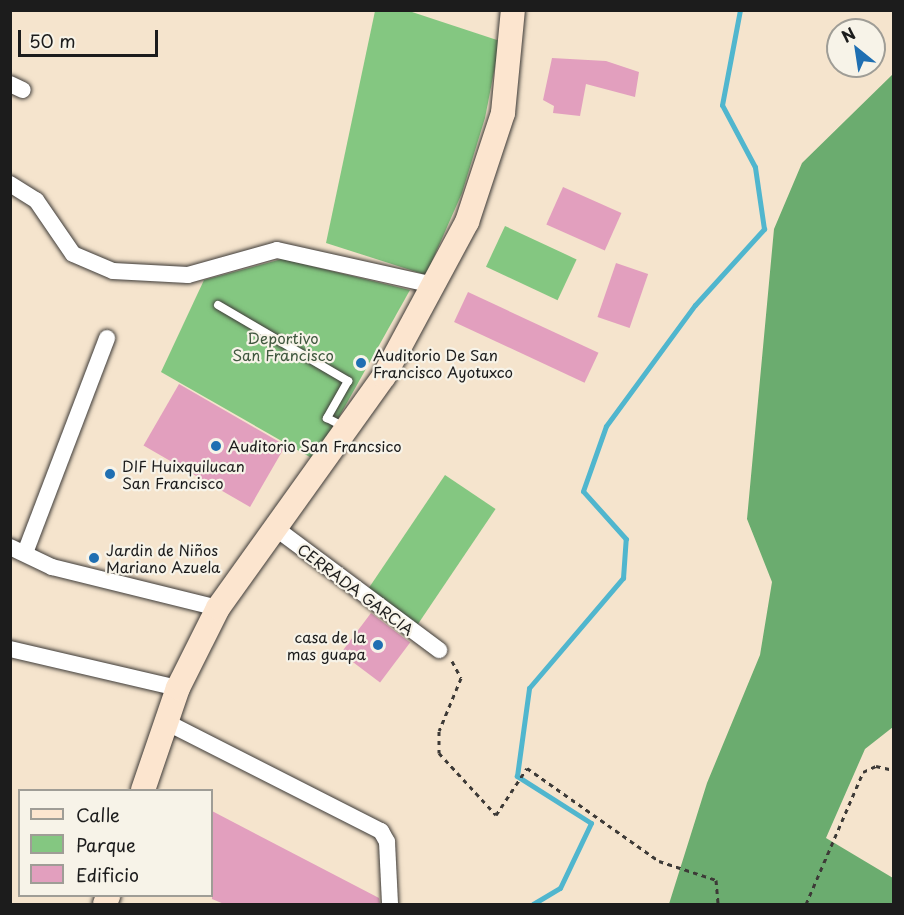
<!DOCTYPE html>
<meta charset="utf-8">
<style>
body{margin:0}
#map{position:relative;width:904px;height:915px;overflow:hidden;background:#f5e4cd;font-family:"Playpen Sans",sans-serif}
div>[style]{position:absolute}
[style*='--x']{left:calc(var(--x)*1px);top:calc(var(--y)*1px);width:calc(var(--w)*1px);rotate:calc(var(--a)*1deg)}
.green>*{inset:0;background:#84c781;transform-origin:0 0}
.forest>*{inset:0;background:#6bac6f}
.stream>*{height:5px;margin:-2.5px;padding:0 2.5px;transform-origin:2.5px;border-radius:2.5px;background:#50b6ce}
.building>*{inset:0;background:#e29fbe;transform-origin:0 0}
.path>*{height:3px;margin-top:-1.5px;transform-origin:0;background:repeating-linear-gradient(90deg,#3d3a37 0 4.5px,transparent 0 9px)}
.roads{filter:drop-shadow(0 0 2px #3d3a37) drop-shadow(0 0 2px #3d3a37)}
.service>*{height:8px;margin:-4px;padding:0 4px;transform-origin:4px;border-radius:4px;background:#fff}
.minor>*{height:16px;margin:-8px;padding:0 8px;transform-origin:8px;border-radius:8px;background:#fff}
.secondary>*{height:24px;margin:-12px;padding:0 12px;transform-origin:12px;border-radius:12px;background:#fce5cf}
.dots>*{width:16px;height:16px;translate:-50% -50%;box-sizing:border-box;border:3px solid #f7f3e8;border-radius:50%}
span{translate:-50% -50%;white-space:nowrap;text-align:center;line-height:1.15;-webkit-text-stroke:4.5px #f7f3e8;paint-order:stroke}
.park-label{font-size:15px;color:#40583f}
.poi-label{font-size:15px;color:#1c1c1c}
.left{translate:0 -50%;text-align:left}
.right{translate:-100% -50%;text-align:right}
.street-label{font-size:15px;color:#1c1c1c}
.frame{position:absolute;inset:0;border:12px solid #1c1c1c;pointer-events:none}
.legend{position:absolute;left:18px;top:789px;width:195px;height:108px;box-sizing:border-box;background:#f7f3e8;border:2px solid #9f9d96;margin:0;padding:8px 10px;list-style:none;font-size:18px;color:#1c1c1c}
.legend li{display:flex;align-items:center;gap:12px;height:30px}
.legend b{width:30px;border:2px solid #9f9d96}
.north{position:absolute;left:826px;top:18px;width:60px;height:60px;box-sizing:border-box;background:#f7f3e8;border:2px solid #9f9d96;border-radius:50%;rotate:330deg;font-size:16px;font-weight:700;line-height:24px;text-align:center;color:#1c1c1c}
.north::after{content:'';display:block;margin:auto;width:21px;height:27px;background:#1f6fb2;clip-path:polygon(50% 0,100% 100%,50% 72%,0 100%)}
.scale{position:absolute;left:18px;top:30px;width:140px;height:27px;box-sizing:border-box;border:3px solid #1c1c1c;border-top:0;padding-left:8px;font-size:18px;line-height:21px;white-space:nowrap;color:#1c1c1c;-webkit-text-stroke:4px #f7f3e8;paint-order:stroke}
</style>
<div id="map">
<div class="green">
<div style="clip-path:polygon(375px 11px,409px 11px,500px 41px,485px 118px,462px 193px,426px 275px,326px 243px)"></div>
<div style="left:505px;top:226px;width:79px;height:45px;rotate:25deg"></div>
<div style="clip-path:polygon(282px 259px,410px 290px,315px 460px,161px 372px,204px 280px)"></div>
<div style="left:445px;top:475px;width:61px;height:139px;rotate:34deg"></div>
</div>
<div class="forest">
<div style="clip-path:polygon(893px 74px,893px 727px,865px 749px,826px 838px,893px 878px,893px 904px,669px 904px,707px 783px,760px 655px,772px 582px,747px 519px,774px 229px,802px 163px)"></div>
</div>
<div class="stream">
<div style="--x:533;--y:904;--w:31;--a:-31"></div>
<div style="--x:560;--y:888;--w:72;--a:-64.5"></div>
<div style="--x:591;--y:823;--w:88;--a:-147.6"></div>
<div style="--x:517;--y:776;--w:89;--a:-82.2"></div>
<div style="--x:529;--y:688;--w:145;--a:-49.5"></div>
<div style="--x:623;--y:578;--w:39;--a:-86"></div>
<div style="--x:626;--y:539;--w:64;--a:-131.9"></div>
<div style="--x:583;--y:491;--w:69;--a:-70.5"></div>
<div style="--x:606;--y:426;--w:150;--a:-53.7"></div>
<div style="--x:695;--y:305;--w:103;--a:-47.8"></div>
<div style="--x:764;--y:229;--w:63;--a:-98.3"></div>
<div style="--x:755;--y:167;--w:70;--a:-118"></div>
<div style="--x:722;--y:105;--w:97;--a:-79.3"></div>
</div>
<div class="building">
<div style="clip-path:polygon(552px 58px,606px 61px,639px 72px,635px 97px,586px 84px,580px 116px,553px 113px,554px 106px,543px 100px)"></div>
<div style="left:563px;top:187px;width:64px;height:41px;rotate:24deg"></div>
<div style="left:616px;top:263px;width:34px;height:57px;rotate:19deg"></div>
<div style="left:468px;top:292px;width:144px;height:33px;rotate:25deg"></div>
<div style="left:179px;top:384px;width:123px;height:71px;rotate:30deg"></div>
<div style="left:371px;top:613px;width:49px;height:50px;rotate:37deg"></div>
<div style="clip-path:polygon(212px 811px,379px 898px,380px 904px,224px 904px,212px 899px)"></div>
</div>
<div class="path">
<div style="--x:452;--y:661;--w:19;--a:62"></div>
<div style="--x:461;--y:678;--w:57;--a:112.5"></div>
<div style="--x:439;--y:731;--w:22;--a:90"></div>
<div style="--x:439;--y:753;--w:84;--a:47.4"></div>
<div style="--x:496;--y:815;--w:56;--a:-56.6"></div>
<div style="--x:527;--y:768;--w:161;--a:35.2"></div>
<div style="--x:659;--y:861;--w:60;--a:18.4"></div>
<div style="--x:716;--y:880;--w:24;--a:85"></div>
<div style="--x:806;--y:904;--w:144;--a:-66.6"></div>
<div style="--x:863;--y:772;--w:14;--a:-25"></div>
<div style="--x:876;--y:766;--w:18;--a:13"></div>
</div>
<div class="roads">
<div class="service">
<div style="--x:218;--y:305;--w:151;--a:30.3"></div>
<div style="--x:348;--y:381;--w:43;--a:119.6"></div>
<div style="--x:327;--y:418;--w:20;--a:27"></div>
</div>
<div class="minor">
<div style="--x:10;--y:84;--w:14;--a:25"></div>
<div style="--x:10;--y:184;--w:31;--a:32"></div>
<div style="--x:36;--y:200;--w:65;--a:55.6"></div>
<div style="--x:73;--y:254;--w:43;--a:23"></div>
<div style="--x:113;--y:271;--w:75;--a:3.1"></div>
<div style="--x:188;--y:275;--w:92;--a:-15.7"></div>
<div style="--x:277;--y:250;--w:161;--a:12.6"></div>
<div style="--x:274;--y:527;--w:206;--a:36.7"></div>
<div style="--x:10;--y:547;--w:47;--a:25.5"></div>
<div style="--x:52;--y:567;--w:171;--a:13.9"></div>
<div style="--x:25;--y:553;--w:230;--a:-69.1"></div>
<div style="--x:10;--y:649;--w:172;--a:13.1"></div>
<div style="--x:166;--y:722;--w:241;--a:26.9"></div>
<div style="--x:381;--y:831;--w:13;--a:61"></div>
<div style="--x:387;--y:842;--w:62;--a:87.2"></div>
</div>
<div class="secondary">
<div style="--x:143;--y:790;--w:108;--a:-71.1"></div>
<div style="--x:178;--y:688;--w:89;--a:-63.4"></div>
<div style="--x:218;--y:608;--w:285;--a:-54.4"></div>
<div style="--x:384;--y:376;--w:175;--a:-61.7"></div>
<div style="--x:467;--y:222;--w:115;--a:-71.7"></div>
<div style="--x:503;--y:113;--w:103;--a:-84.5"></div>
<div style="--x:105;--y:904;--w:9;--a:-69"></div>
</div>
</div>
<div class="dots">
<div style="left:361px;top:363px;background:#1f6fb2"></div>
<div style="left:216px;top:446px;background:#1f6fb2"></div>
<div style="left:110px;top:474px;background:#1f6fb2"></div>
<div style="left:94px;top:558px;background:#1f6fb2"></div>
<div style="left:378px;top:645px;background:#1f6fb2"></div>
</div>
<div class="park-label">
<span style="left:283px;top:346px">Deportivo<br>San Francisco</span>
</div>
<div class="poi-label">
<span class="left" style="left:373px;top:363px">Auditorio De San<br>Francisco Ayotuxco</span>
<span class="left" style="left:228px;top:446px">Auditorio San Francsico</span>
<span class="left" style="left:122px;top:474px">DIF Huixquilucan<br>San Francisco</span>
<span class="left" style="left:106px;top:558px">Jardin de Niños<br>Mariano Azuela</span>
<span class="right" style="left:366px;top:645px">casa de la<br>mas guapa</span>
</div>
<div class="street-label">
<span style="left:356px;top:589px;rotate:37deg">CERRADA GARCIA</span>
</div>
<div class="frame"></div>
<ul class="legend">
<li><b style="height:8px;background:#fce5cf"></b>Calle</li>
<li><b style="height:16px;background:#84c781"></b>Parque</li>
<li><b style="height:16px;background:#e29fbe"></b>Edificio</li>
</ul>
<div class="north">N</div>
<div class="scale">50 m</div>
</div>
